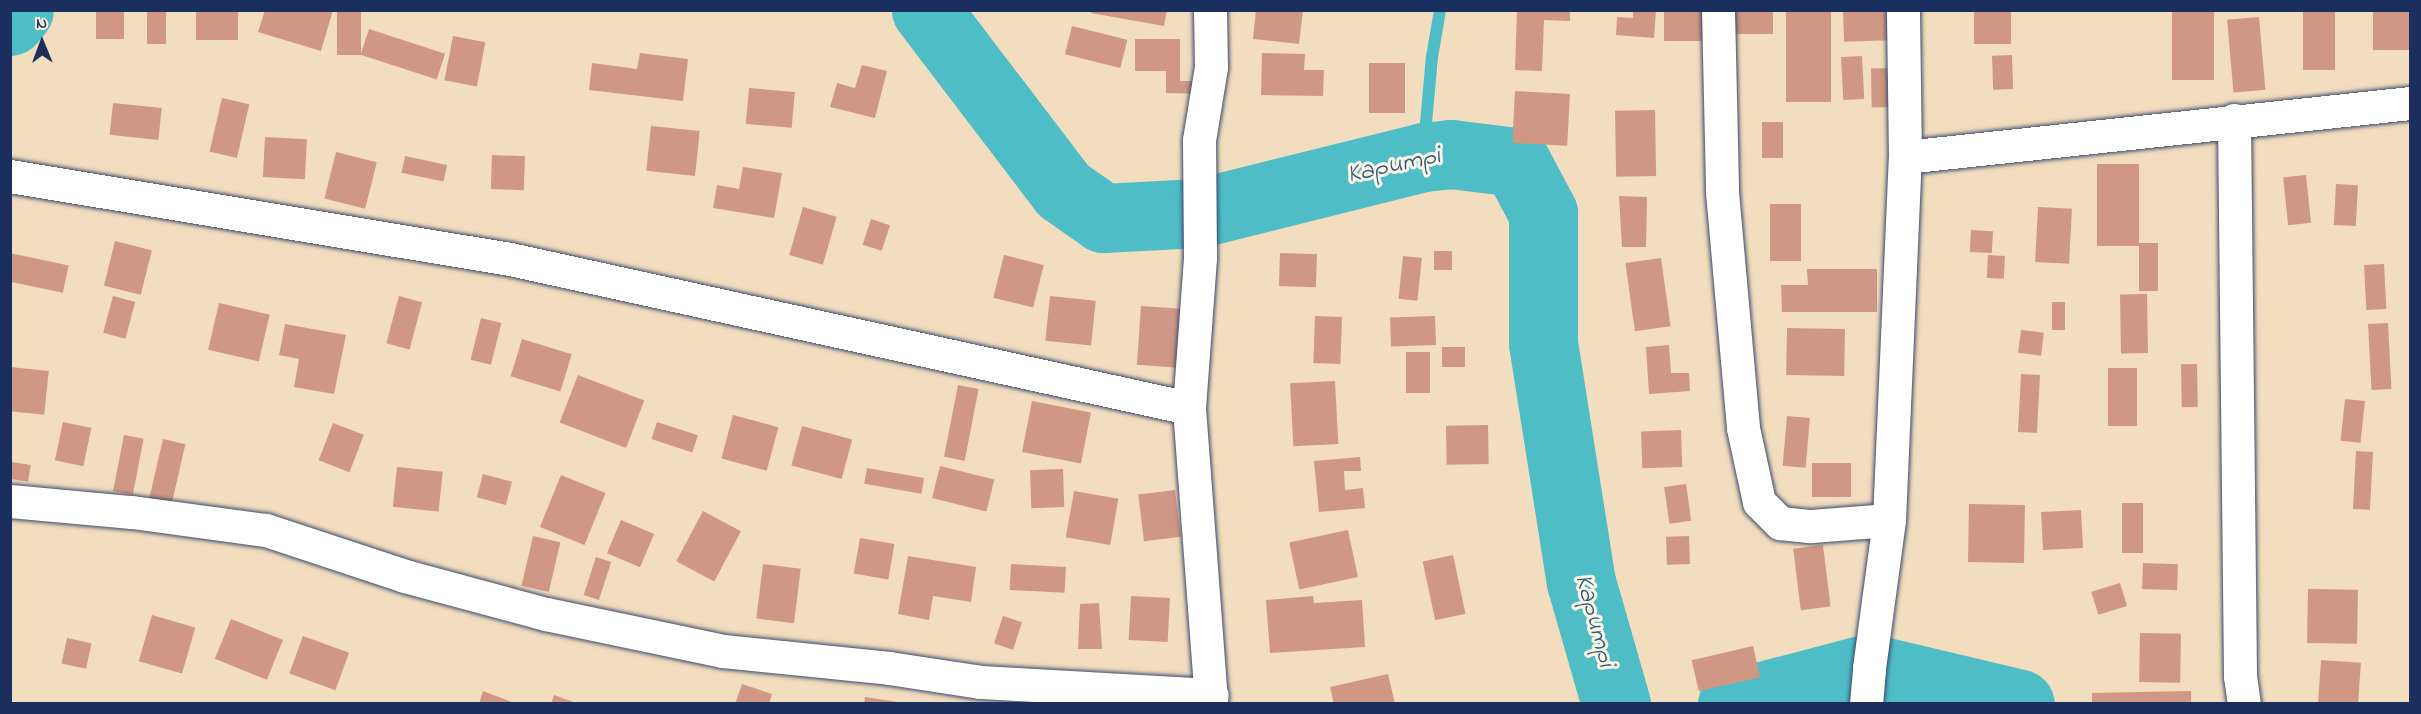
<!DOCTYPE html>
<style>
body{margin:0}
#map{position:relative;width:2421px;height:714px;overflow:hidden;background:#f2ddbe;font-family:"Indie Flower",sans-serif}
div>[style]{position:absolute}
[style*='--x']{left:calc(var(--x)*1px);top:calc(var(--y)*1px);width:calc(var(--w)*1px);rotate:calc(var(--a)*1deg)}
.stream>*{height:12px;margin:-6px;padding:0 6px;transform-origin:6px;border-radius:6px;background:#4fbdc5}
.river>*{height:69px;margin:-34.5px;padding:0 34.5px;transform-origin:34.5px;border-radius:34.5px;background:#4fbdc5}
.building>*{inset:0;background:#d09884;transform-origin:0 0}
.roads{filter:drop-shadow(0 0 2px #3b496c) drop-shadow(0 0 2px #3b496c)}
.minor>*{height:33px;margin:-16.5px;padding:0 16.5px;transform-origin:16.5px;border-radius:16.5px;background:#fff}
span{translate:-50% -50%;white-space:nowrap;text-align:center;line-height:1.15;-webkit-text-stroke:6px #fcf5e5;paint-order:stroke}
.water-label{font-size:26px;color:#2b5a7d;font-style:italic}
.frame{position:absolute;inset:0;border:12px solid #1b2f5e;pointer-events:none}
.north{position:absolute;left:12px;top:12px;width:60px;height:60px;-webkit-text-stroke:4px #fcf5e5;paint-order:stroke;rotate:359deg;font-size:16px;font-weight:700;line-height:24px;text-align:center;color:#1b2f5e}
.north::after{content:'';display:block;margin:auto;width:21px;height:27px;background:#1b2f5e;clip-path:polygon(50% 0,100% 100%,50% 72%,0 100%)}
</style>
<div id="map">
<div class="stream">
<div style="--x:1423;--y:157;--w:100;--a:-84.9"></div>
<div style="--x:1432;--y:57;--w:48;--a:-80.3"></div>
<div style="--x:1788;--y:704;--w:38;--a:-37"></div>
</div>
<div class="river">
<div style="--x:926;--y:10;--w:226;--a:52.7"></div>
<div style="--x:1063;--y:190;--w:49;--a:35"></div>
<div style="--x:1103;--y:218;--w:96;--a:-3"></div>
<div style="--x:1199;--y:213;--w:231;--a:-14"></div>
<div style="--x:1423;--y:157;--w:28;--a:-6"></div>
<div style="--x:1451;--y:154;--w:65;--a:7"></div>
<div style="--x:1516;--y:162;--w:58;--a:62.1"></div>
<div style="--x:1543;--y:213;--w:130;--a:90"></div>
<div style="--x:1543;--y:343;--w:242;--a:81"></div>
<div style="--x:1581;--y:582;--w:127;--a:74"></div>
<div style="--x:10;--y:21;--w:14;--a:-51"></div>
<div style="--x:1732;--y:704;--w:142;--a:-14.7"></div>
<div style="--x:1869;--y:668;--w:155;--a:13.4"></div>
</div>
<div class="building">
<div style="left:96px;top:10px;width:28px;height:29px"></div>
<div style="left:147px;top:10px;width:19px;height:34px"></div>
<div style="left:196px;top:10px;width:42px;height:30px"></div>
<div style="clip-path:polygon(265px 10px,333px 10px,321px 51px,258px 32px)"></div>
<div style="left:337px;top:10px;width:24px;height:45px"></div>
<div style="clip-path:polygon(1091px 10px,1167px 10px,1164px 26px,1091px 13px)"></div>
<div style="clip-path:polygon(1256px 10px,1303px 10px,1299px 44px,1253px 39px)"></div>
<div style="clip-path:polygon(1517px 10px,1570px 10px,1570px 21px,1544px 20px,1542px 71px,1515px 70px)"></div>
<div style="clip-path:polygon(1633px 10px,1656px 10px,1654px 38px,1616px 35px,1617px 17px,1633px 18px)"></div>
<div style="left:1664px;top:10px;width:40px;height:31px"></div>
<div style="left:1732px;top:10px;width:41px;height:24px"></div>
<div style="left:1786px;top:10px;width:45px;height:92px"></div>
<div style="left:1895px;top:10px;width:30px;height:52px;rotate:88deg"></div>
<div style="left:1974px;top:10px;width:37px;height:34px"></div>
<div style="left:2172px;top:10px;width:42px;height:70px"></div>
<div style="left:2303px;top:10px;width:32px;height:60px"></div>
<div style="left:2373px;top:10px;width:37px;height:40px"></div>
<div style="left:2259px;top:17px;width:73px;height:32px;rotate:85deg"></div>
<div style="left:1072px;top:26px;width:57px;height:29px;rotate:14deg"></div>
<div style="left:369px;top:29px;width:80px;height:27px;rotate:18deg"></div>
<div style="left:453px;top:36px;width:33px;height:45px;rotate:11deg"></div>
<div style="clip-path:polygon(1135px 39px,1180px 39px,1180px 81px,1204px 81px,1204px 94px,1166px 93px,1166px 71px,1135px 71px)"></div>
<div style="clip-path:polygon(640px 53px,688px 59px,683px 101px,589px 90px,592px 63px,637px 69px)"></div>
<div style="clip-path:polygon(1262px 53px,1305px 54px,1304px 70px,1324px 70px,1323px 96px,1261px 95px)"></div>
<div style="left:2012px;top:55px;width:34px;height:20px;rotate:88deg"></div>
<div style="left:1862px;top:56px;width:43px;height:21px;rotate:87deg"></div>
<div style="left:1369px;top:63px;width:36px;height:50px"></div>
<div style="clip-path:polygon(862px 65px,887px 71px,875px 118px,830px 107px,837px 83px,855px 88px)"></div>
<div style="left:1894px;top:68px;width:39px;height:23px;rotate:89deg"></div>
<div style="left:749px;top:88px;width:46px;height:36px;rotate:5deg"></div>
<div style="left:1515px;top:91px;width:55px;height:52px;rotate:3deg"></div>
<div style="left:222px;top:98px;width:28px;height:55px;rotate:13deg"></div>
<div style="left:113px;top:103px;width:49px;height:32px;rotate:6deg"></div>
<div style="left:1655px;top:110px;width:66px;height:40px;rotate:89deg"></div>
<div style="left:1762px;top:122px;width:21px;height:36px"></div>
<div style="left:651px;top:126px;width:49px;height:45px;rotate:6deg"></div>
<div style="left:265px;top:137px;width:42px;height:40px;rotate:3deg"></div>
<div style="left:336px;top:152px;width:42px;height:48px;rotate:14deg"></div>
<div style="left:492px;top:155px;width:33px;height:34px;rotate:2deg"></div>
<div style="left:405px;top:156px;width:43px;height:17px;rotate:12deg"></div>
<div style="left:2097px;top:164px;width:42px;height:82px"></div>
<div style="clip-path:polygon(743px 167px,782px 173px,774px 218px,713px 208px,717px 185px,739px 189px)"></div>
<div style="left:2306px;top:175px;width:48px;height:23px;rotate:84deg"></div>
<div style="left:2336px;top:184px;width:22px;height:41px;rotate:3deg"></div>
<div style="clip-path:polygon(1619px 196px,1647px 197px,1646px 247px,1622px 247px)"></div>
<div style="left:1770px;top:204px;width:31px;height:57px"></div>
<div style="left:803px;top:207px;width:35px;height:50px;rotate:16deg"></div>
<div style="left:2038px;top:207px;width:34px;height:55px;rotate:3deg"></div>
<div style="left:871px;top:219px;width:20px;height:27px;rotate:18deg"></div>
<div style="left:1971px;top:230px;width:22px;height:22px;rotate:3deg"></div>
<div style="left:115px;top:241px;width:38px;height:46px;rotate:14deg"></div>
<div style="left:2139px;top:243px;width:19px;height:48px"></div>
<div style="left:1434px;top:251px;width:18px;height:19px"></div>
<div style="left:10px;top:253px;width:60px;height:28px;rotate:12deg"></div>
<div style="left:1280px;top:253px;width:37px;height:33px;rotate:2deg"></div>
<div style="left:1004px;top:255px;width:41px;height:44px;rotate:14deg"></div>
<div style="left:1988px;top:255px;width:17px;height:23px;rotate:3deg"></div>
<div style="left:1403px;top:256px;width:19px;height:43px;rotate:6deg"></div>
<div style="left:1661px;top:258px;width:69px;height:36px;rotate:82deg"></div>
<div style="left:2384px;top:264px;width:45px;height:20px;rotate:87deg"></div>
<div style="clip-path:polygon(1807px 269px,1877px 269px,1877px 312px,1782px 312px,1781px 285px,1808px 285px)"></div>
<div style="left:2147px;top:294px;width:59px;height:27px;rotate:89deg"></div>
<div style="left:113px;top:296px;width:23px;height:38px;rotate:15deg"></div>
<div style="left:399px;top:296px;width:24px;height:49px;rotate:15deg"></div>
<div style="left:1050px;top:296px;width:46px;height:45px;rotate:6deg"></div>
<div style="left:2052px;top:302px;width:13px;height:28px"></div>
<div style="left:219px;top:303px;width:52px;height:48px;rotate:13deg"></div>
<div style="left:1141px;top:306px;width:48px;height:59px;rotate:4deg"></div>
<div style="left:1315px;top:316px;width:27px;height:47px;rotate:2deg"></div>
<div style="left:1435px;top:316px;width:29px;height:45px;rotate:88deg"></div>
<div style="left:481px;top:318px;width:21px;height:43px;rotate:14deg"></div>
<div style="left:2388px;top:323px;width:66px;height:20px;rotate:87deg"></div>
<div style="clip-path:polygon(285px 324px,346px 335px,334px 394px,294px 387px,299px 359px,279px 355px)"></div>
<div style="left:1787px;top:328px;width:58px;height:47px;rotate:1deg"></div>
<div style="left:2021px;top:330px;width:23px;height:23px;rotate:7deg"></div>
<div style="left:522px;top:339px;width:52px;height:39px;rotate:17deg"></div>
<div style="clip-path:polygon(1669px 345px,1671px 373px,1689px 373px,1690px 391px,1649px 394px,1646px 347px)"></div>
<div style="left:1442px;top:347px;width:23px;height:20px"></div>
<div style="left:1406px;top:352px;width:24px;height:41px"></div>
<div style="left:2197px;top:364px;width:43px;height:16px;rotate:89deg"></div>
<div style="left:10px;top:367px;width:39px;height:44px;rotate:6deg"></div>
<div style="left:2108px;top:368px;width:29px;height:58px"></div>
<div style="left:2021px;top:374px;width:19px;height:58px;rotate:3deg"></div>
<div style="left:578px;top:375px;width:71px;height:51px;rotate:21deg"></div>
<div style="left:1335px;top:381px;width:63px;height:45px;rotate:87deg"></div>
<div style="left:958px;top:385px;width:21px;height:73px;rotate:11deg"></div>
<div style="left:2345px;top:399px;width:20px;height:42px;rotate:6deg"></div>
<div style="left:1032px;top:401px;width:60px;height:52px;rotate:11deg"></div>
<div style="left:733px;top:415px;width:47px;height:45px;rotate:15deg"></div>
<div style="left:1787px;top:416px;width:23px;height:50px;rotate:5deg"></div>
<div style="left:63px;top:422px;width:29px;height:39px;rotate:12deg"></div>
<div style="left:657px;top:422px;width:43px;height:18px;rotate:18deg"></div>
<div style="left:333px;top:423px;width:33px;height:40px;rotate:21deg"></div>
<div style="left:1488px;top:425px;width:39px;height:42px;rotate:89deg"></div>
<div style="left:802px;top:426px;width:52px;height:41px;rotate:15deg"></div>
<div style="left:1681px;top:430px;width:37px;height:40px;rotate:88deg"></div>
<div style="left:124px;top:435px;width:20px;height:57px;rotate:11deg"></div>
<div style="left:163px;top:439px;width:23px;height:64px;rotate:13deg"></div>
<div style="left:2356px;top:451px;width:17px;height:58px;rotate:3deg"></div>
<div style="clip-path:polygon(1360px 457px,1361px 471px,1344px 471px,1345px 490px,1363px 488px,1365px 508px,1319px 512px,1314px 461px)"></div>
<div style="left:12px;top:462px;width:19px;height:17px;rotate:9deg"></div>
<div style="left:1812px;top:463px;width:39px;height:34px"></div>
<div style="left:940px;top:466px;width:56px;height:33px;rotate:14deg"></div>
<div style="left:397px;top:467px;width:46px;height:40px;rotate:6deg"></div>
<div style="left:867px;top:468px;width:58px;height:16px;rotate:10deg"></div>
<div style="left:1063px;top:469px;width:38px;height:33px;rotate:88deg"></div>
<div style="left:483px;top:474px;width:30px;height:24px;rotate:15deg"></div>
<div style="left:561px;top:475px;width:48px;height:56px;rotate:22deg"></div>
<div style="left:1686px;top:484px;width:37px;height:22px;rotate:82deg"></div>
<div style="left:1175px;top:490px;width:47px;height:37px;rotate:83deg"></div>
<div style="left:1074px;top:491px;width:45px;height:47px;rotate:10deg"></div>
<div style="left:2122px;top:503px;width:21px;height:50px"></div>
<div style="left:1969px;top:504px;width:56px;height:58px;rotate:1deg"></div>
<div style="left:2081px;top:510px;width:38px;height:40px;rotate:87deg"></div>
<div style="left:703px;top:511px;width:43px;height:57px;rotate:28deg"></div>
<div style="left:621px;top:520px;width:36px;height:36px;rotate:23deg"></div>
<div style="left:1348px;top:530px;width:48px;height:60px;rotate:78deg"></div>
<div style="left:533px;top:536px;width:28px;height:51px;rotate:13deg"></div>
<div style="left:1689px;top:536px;width:28px;height:23px;rotate:88deg"></div>
<div style="left:860px;top:538px;width:35px;height:36px;rotate:10deg"></div>
<div style="left:1823px;top:545px;width:62px;height:30px;rotate:83deg"></div>
<div style="left:1453px;top:555px;width:60px;height:31px;rotate:78deg"></div>
<div style="clip-path:polygon(908px 556px,976px 567px,971px 602px,933px 596px,929px 620px,898px 614px)"></div>
<div style="left:596px;top:557px;width:16px;height:40px;rotate:18deg"></div>
<div style="left:2143px;top:563px;width:35px;height:26px;rotate:2deg"></div>
<div style="left:763px;top:564px;width:38px;height:55px;rotate:7deg"></div>
<div style="left:1011px;top:564px;width:55px;height:26px;rotate:3deg"></div>
<div style="left:2120px;top:583px;width:24px;height:30px;rotate:73deg"></div>
<div style="left:2308px;top:589px;width:50px;height:54px;rotate:1deg"></div>
<div style="left:1131px;top:596px;width:39px;height:44px;rotate:3deg"></div>
<div style="clip-path:polygon(1313px 596px,1314px 603px,1362px 600px,1365px 647px,1270px 653px,1266px 600px)"></div>
<div style="clip-path:polygon(1099px 603px,1102px 649px,1078px 649px,1080px 604px)"></div>
<div style="left:152px;top:615px;width:45px;height:48px;rotate:16deg"></div>
<div style="left:1003px;top:616px;width:20px;height:29px;rotate:18deg"></div>
<div style="left:231px;top:619px;width:56px;height:43px;rotate:22deg"></div>
<div style="left:2140px;top:633px;width:41px;height:49px;rotate:1deg"></div>
<div style="left:303px;top:636px;width:49px;height:40px;rotate:20deg"></div>
<div style="left:67px;top:638px;width:25px;height:26px;rotate:12deg"></div>
<div style="left:1753px;top:646px;width:32px;height:63px;rotate:77deg"></div>
<div style="left:2321px;top:660px;width:40px;height:44px;rotate:4deg"></div>
<div style="clip-path:polygon(1388px 674px,1395px 704px,1334px 704px,1330px 687px)"></div>
<div style="clip-path:polygon(742px 684px,772px 694px,769px 704px,735px 704px)"></div>
<div style="clip-path:polygon(483px 691px,515px 703px,515px 704px,479px 704px)"></div>
<div style="clip-path:polygon(2191px 691px,2191px 704px,2092px 704px,2092px 693px)"></div>
<div style="clip-path:polygon(554px 695px,576px 703px,576px 704px,551px 704px)"></div>
<div style="clip-path:polygon(865px 697px,898px 702px,898px 704px,864px 704px)"></div>
</div>
<div class="roads">
<div class="minor">
<div style="--x:1210;--y:10;--w:57;--a:89"></div>
<div style="--x:1211;--y:67;--w:74;--a:99.3"></div>
<div style="--x:1199;--y:140;--w:118;--a:89.5"></div>
<div style="--x:1200;--y:258;--w:150;--a:94.2"></div>
<div style="--x:1189;--y:408;--w:297;--a:85.7"></div>
<div style="--x:1718;--y:10;--w:182;--a:88.7"></div>
<div style="--x:1722;--y:192;--w:237;--a:84.9"></div>
<div style="--x:1743;--y:428;--w:76;--a:77.8"></div>
<div style="--x:1759;--y:502;--w:30;--a:45"></div>
<div style="--x:1780;--y:523;--w:31;--a:6"></div>
<div style="--x:1811;--y:526;--w:78;--a:-4.4"></div>
<div style="--x:2234;--y:120;--w:556;--a:89.38"></div>
<div style="--x:2240;--y:676;--w:28;--a:82"></div>
<div style="--x:1905;--y:157;--w:508;--a:-6.1"></div>
<div style="--x:10;--y:176;--w:507;--a:9.43"></div>
<div style="--x:510;--y:259;--w:695;--a:12.38"></div>
<div style="--x:10;--y:501;--w:122;--a:5.2"></div>
<div style="--x:132;--y:512;--w:135;--a:7.7"></div>
<div style="--x:266;--y:530;--w:146;--a:18.3"></div>
<div style="--x:405;--y:576;--w:146;--a:15.1"></div>
<div style="--x:546;--y:614;--w:181;--a:11.8"></div>
<div style="--x:723;--y:651;--w:167;--a:5.8"></div>
<div style="--x:889;--y:668;--w:92;--a:8.7"></div>
<div style="--x:980;--y:682;--w:232;--a:3.2"></div>
<div style="--x:1866;--y:704;--w:36;--a:-85"></div>
<div style="--x:1869;--y:668;--w:149;--a:-82.3"></div>
<div style="--x:1889;--y:520;--w:363;--a:-87.5"></div>
<div style="--x:1905;--y:157;--w:147;--a:-90.8"></div>
</div>
</div>
<div class="water-label">
<span style="left:1394px;top:167px;rotate:-12deg">Kapumpi</span>
<span style="left:1593px;top:621px;rotate:75deg">Kapumpi</span>
</div>
<div class="frame"></div>
<div class="north">N</div>
</div>
